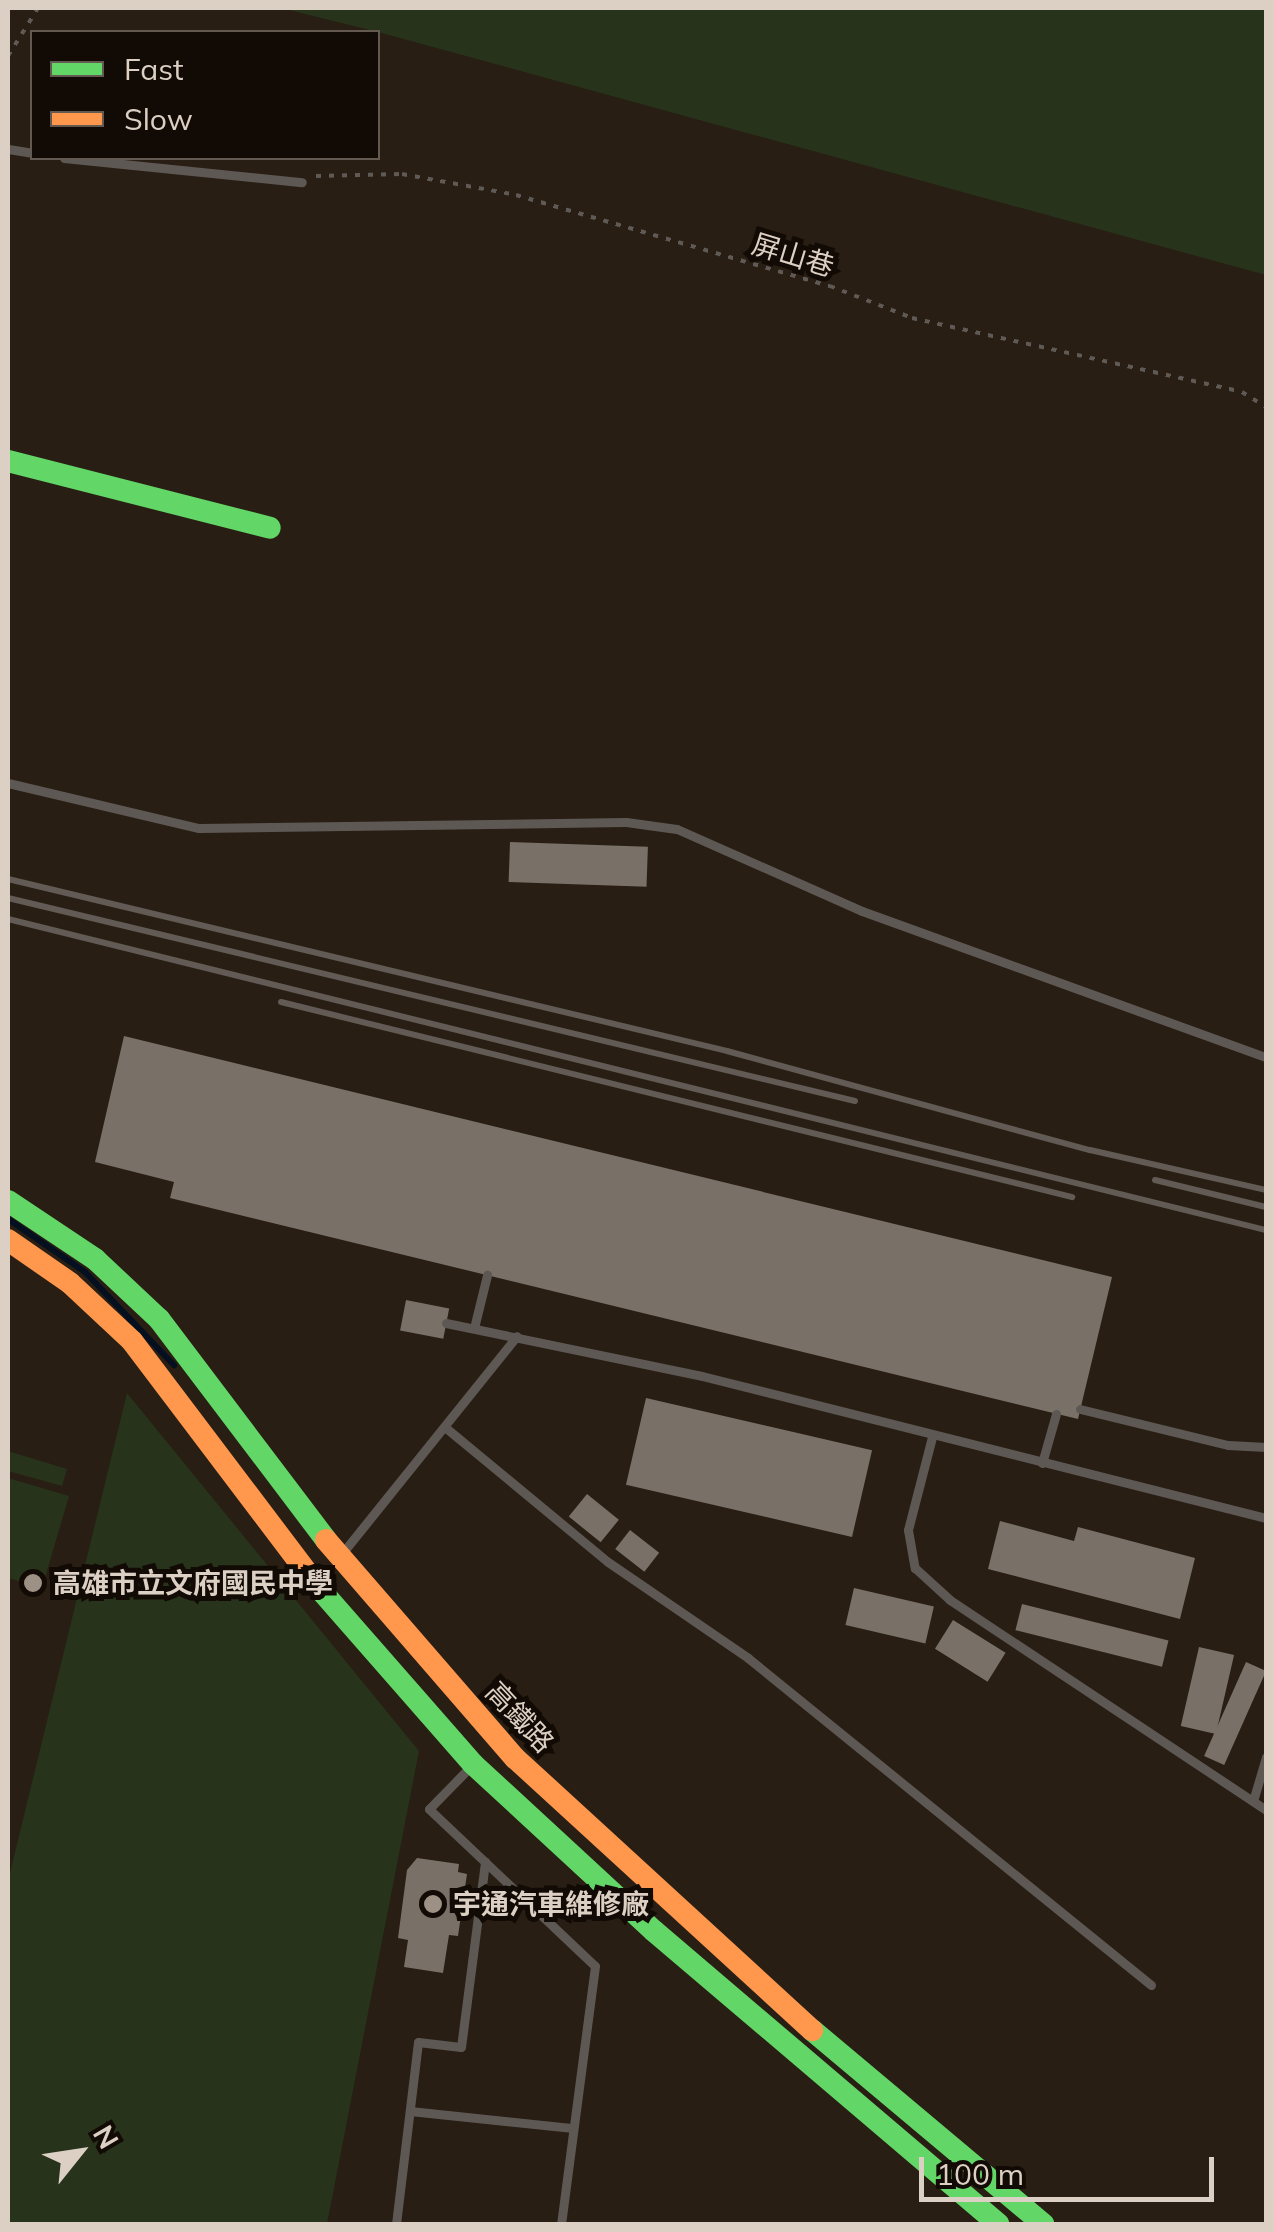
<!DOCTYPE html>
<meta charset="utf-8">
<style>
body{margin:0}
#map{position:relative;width:1274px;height:2232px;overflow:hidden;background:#281e13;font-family:Mulish,"Noto Sans TC",sans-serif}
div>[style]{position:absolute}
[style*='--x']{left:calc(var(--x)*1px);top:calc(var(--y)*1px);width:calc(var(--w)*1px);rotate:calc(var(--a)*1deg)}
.green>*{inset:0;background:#27331b}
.stream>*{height:6px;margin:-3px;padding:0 3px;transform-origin:3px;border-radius:3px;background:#04101f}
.building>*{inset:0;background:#797067;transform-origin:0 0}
.path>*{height:4px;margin-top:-2px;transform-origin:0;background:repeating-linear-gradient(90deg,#5f5a55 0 5px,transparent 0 13px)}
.lane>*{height:9px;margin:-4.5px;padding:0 4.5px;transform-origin:4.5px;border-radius:4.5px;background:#5e5855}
.fast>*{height:22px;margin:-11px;padding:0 11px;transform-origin:11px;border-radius:11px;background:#63d668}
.slow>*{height:22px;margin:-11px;padding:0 11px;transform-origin:11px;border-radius:11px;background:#ff974d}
.rail>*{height:6px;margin:-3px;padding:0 3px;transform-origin:3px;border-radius:3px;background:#625a54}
.dots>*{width:28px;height:28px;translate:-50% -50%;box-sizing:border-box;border:5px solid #120a04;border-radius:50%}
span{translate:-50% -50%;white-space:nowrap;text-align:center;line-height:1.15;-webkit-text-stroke:10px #120a04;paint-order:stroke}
.street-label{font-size:28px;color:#dccfc4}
.poi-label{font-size:28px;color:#dccfc4;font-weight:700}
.left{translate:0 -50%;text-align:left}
.frame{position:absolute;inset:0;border:10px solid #dccfc4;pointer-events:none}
.legend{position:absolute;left:30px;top:30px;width:350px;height:130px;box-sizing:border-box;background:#120a04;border:2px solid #635951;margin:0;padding:12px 18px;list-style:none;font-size:30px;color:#dccfc4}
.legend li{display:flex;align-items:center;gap:20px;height:50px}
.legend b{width:50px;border:2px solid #635951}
.north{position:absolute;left:30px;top:2102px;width:100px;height:100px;-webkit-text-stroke:8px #120a04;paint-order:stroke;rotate:60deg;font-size:28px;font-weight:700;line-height:40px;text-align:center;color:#dccfc4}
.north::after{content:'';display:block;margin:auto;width:35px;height:45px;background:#dccfc4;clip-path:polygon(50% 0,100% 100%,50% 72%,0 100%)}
.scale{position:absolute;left:919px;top:2157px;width:295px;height:45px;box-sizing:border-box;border:5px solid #dccfc4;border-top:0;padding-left:12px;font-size:30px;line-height:35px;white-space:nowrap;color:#dccfc4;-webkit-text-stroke:8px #120a04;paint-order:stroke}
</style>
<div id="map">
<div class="green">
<div style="clip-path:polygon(281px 8px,1266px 8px,1266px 275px,378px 32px)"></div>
<div style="clip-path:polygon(127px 1393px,419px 1751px,327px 2224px,8px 2224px,8px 1881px)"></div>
<div style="clip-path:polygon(8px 1451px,67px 1469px,62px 1486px,8px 1471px)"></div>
<div style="clip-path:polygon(8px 1478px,69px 1496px,42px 1588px,8px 1578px)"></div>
</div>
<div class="stream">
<div style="--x:8;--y:1219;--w:93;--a:34.5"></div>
<div style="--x:85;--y:1272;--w:129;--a:46.3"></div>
</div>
<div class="building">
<div style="left:510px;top:842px;width:138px;height:40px;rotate:2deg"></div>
<div style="clip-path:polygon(124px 1036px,1112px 1277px,1078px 1419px,170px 1198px,174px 1182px,95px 1162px)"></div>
<div style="left:406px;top:1300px;width:44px;height:31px;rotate:11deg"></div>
<div style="left:646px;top:1398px;width:232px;height:89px;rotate:13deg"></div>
<div style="left:587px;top:1494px;width:41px;height:29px;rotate:39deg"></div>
<div style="clip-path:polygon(1000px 1521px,1074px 1541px,1078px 1527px,1195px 1558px,1180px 1619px,988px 1569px)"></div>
<div style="left:630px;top:1530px;width:37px;height:24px;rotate:38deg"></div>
<div style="left:854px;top:1588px;width:82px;height:38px;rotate:13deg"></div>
<div style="left:1022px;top:1604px;width:151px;height:27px;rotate:14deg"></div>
<div style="left:953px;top:1620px;width:62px;height:34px;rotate:32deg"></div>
<div style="left:1199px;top:1647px;width:36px;height:81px;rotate:13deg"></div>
<div style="left:1246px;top:1662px;width:22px;height:103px;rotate:24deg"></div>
<div style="clip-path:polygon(417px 1858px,459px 1864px,458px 1872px,467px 1874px,458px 1936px,449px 1935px,443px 1973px,404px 1967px,408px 1940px,398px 1938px,407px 1870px)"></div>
</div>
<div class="path">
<div style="--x:8;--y:56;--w:57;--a:-58"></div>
<div style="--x:316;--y:176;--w:86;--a:-1.3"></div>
<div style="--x:402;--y:174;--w:116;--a:10.4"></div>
<div style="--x:516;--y:195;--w:327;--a:16.2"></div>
<div style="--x:830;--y:286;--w:88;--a:21.3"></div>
<div style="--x:912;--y:318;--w:338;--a:12.6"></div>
<div style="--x:1242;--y:392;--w:28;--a:32"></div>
</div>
<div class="lane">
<div style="--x:8;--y:149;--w:24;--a:9"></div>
<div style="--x:64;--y:158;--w:239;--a:5.8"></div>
<div style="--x:8;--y:783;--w:196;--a:13.3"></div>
<div style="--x:199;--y:828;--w:427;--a:-0.8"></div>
<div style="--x:626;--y:822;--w:51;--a:7.8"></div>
<div style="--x:677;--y:829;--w:202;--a:23.9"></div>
<div style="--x:862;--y:911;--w:430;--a:19.9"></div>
<div style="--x:446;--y:1323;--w:261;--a:11.7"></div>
<div style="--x:702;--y:1376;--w:582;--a:14.13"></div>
<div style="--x:474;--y:1328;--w:55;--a:-76.2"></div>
<div style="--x:1080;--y:1409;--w:152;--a:13.7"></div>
<div style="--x:1228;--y:1445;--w:38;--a:3"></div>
<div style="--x:446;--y:1428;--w:210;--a:39.6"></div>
<div style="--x:608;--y:1562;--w:170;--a:34.4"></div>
<div style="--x:748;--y:1658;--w:519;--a:39.06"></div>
<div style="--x:932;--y:1437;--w:96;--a:104.5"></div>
<div style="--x:908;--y:1530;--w:39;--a:80"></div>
<div style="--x:915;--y:1568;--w:47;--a:42.4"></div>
<div style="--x:950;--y:1600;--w:379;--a:33.6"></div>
<div style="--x:1042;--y:1463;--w:51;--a:-74.1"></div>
<div style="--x:340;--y:1556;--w:282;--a:-51.2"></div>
<div style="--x:471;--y:1766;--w:60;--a:134.3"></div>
<div style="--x:429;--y:1809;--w:228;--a:43.4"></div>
<div style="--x:595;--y:1966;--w:260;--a:97.5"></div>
<div style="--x:1253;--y:1801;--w:46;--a:-73.5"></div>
<div style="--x:410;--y:2111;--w:164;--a:6"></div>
<div style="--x:396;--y:2224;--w:183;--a:-83.1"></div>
<div style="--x:418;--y:2042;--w:43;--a:6.6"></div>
<div style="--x:461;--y:2047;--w:187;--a:-82.6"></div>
</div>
<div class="fast">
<div style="--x:8;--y:461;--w:270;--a:14.3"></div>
<div style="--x:8;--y:1201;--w:105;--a:33.7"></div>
<div style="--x:95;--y:1259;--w:88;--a:43.2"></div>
<div style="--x:159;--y:1319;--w:277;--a:52.9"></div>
<div style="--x:318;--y:1587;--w:235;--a:48.8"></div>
<div style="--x:473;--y:1764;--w:246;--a:42.7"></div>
<div style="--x:654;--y:1931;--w:452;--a:40.4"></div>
<div style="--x:812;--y:2030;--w:302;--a:40"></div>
</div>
<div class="slow">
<div style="--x:8;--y:1240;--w:75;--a:34.7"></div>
<div style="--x:70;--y:1283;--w:85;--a:43.1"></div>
<div style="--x:132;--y:1341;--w:308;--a:52.9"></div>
<div style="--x:326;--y:1540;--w:289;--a:49.1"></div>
<div style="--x:515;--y:1758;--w:403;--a:42.5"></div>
</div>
<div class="rail">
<div style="--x:8;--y:879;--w:739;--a:13.45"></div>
<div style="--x:727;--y:1051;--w:376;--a:15.3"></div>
<div style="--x:1090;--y:1150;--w:180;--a:12.8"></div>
<div style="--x:8;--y:898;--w:871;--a:13.48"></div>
<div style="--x:8;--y:919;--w:1296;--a:13.89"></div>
<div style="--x:281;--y:1002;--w:815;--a:13.85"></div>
<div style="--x:1155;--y:1180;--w:114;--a:13.7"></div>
</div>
<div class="dots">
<div style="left:33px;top:1583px;background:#9d9186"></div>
<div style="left:433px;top:1904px;background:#9d9186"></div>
</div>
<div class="street-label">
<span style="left:793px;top:255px;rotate:17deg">屏山巷</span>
<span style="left:520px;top:1717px;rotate:47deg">高鐵路</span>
</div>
<div class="poi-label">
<span class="left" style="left:53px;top:1583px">高雄市立文府國民中學</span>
<span class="left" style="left:453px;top:1904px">宇通汽車維修廠</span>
</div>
<div class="frame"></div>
<ul class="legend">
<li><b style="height:12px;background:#63d668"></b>Fast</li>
<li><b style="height:12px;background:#ff974d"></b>Slow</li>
</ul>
<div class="north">N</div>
<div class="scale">100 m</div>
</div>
